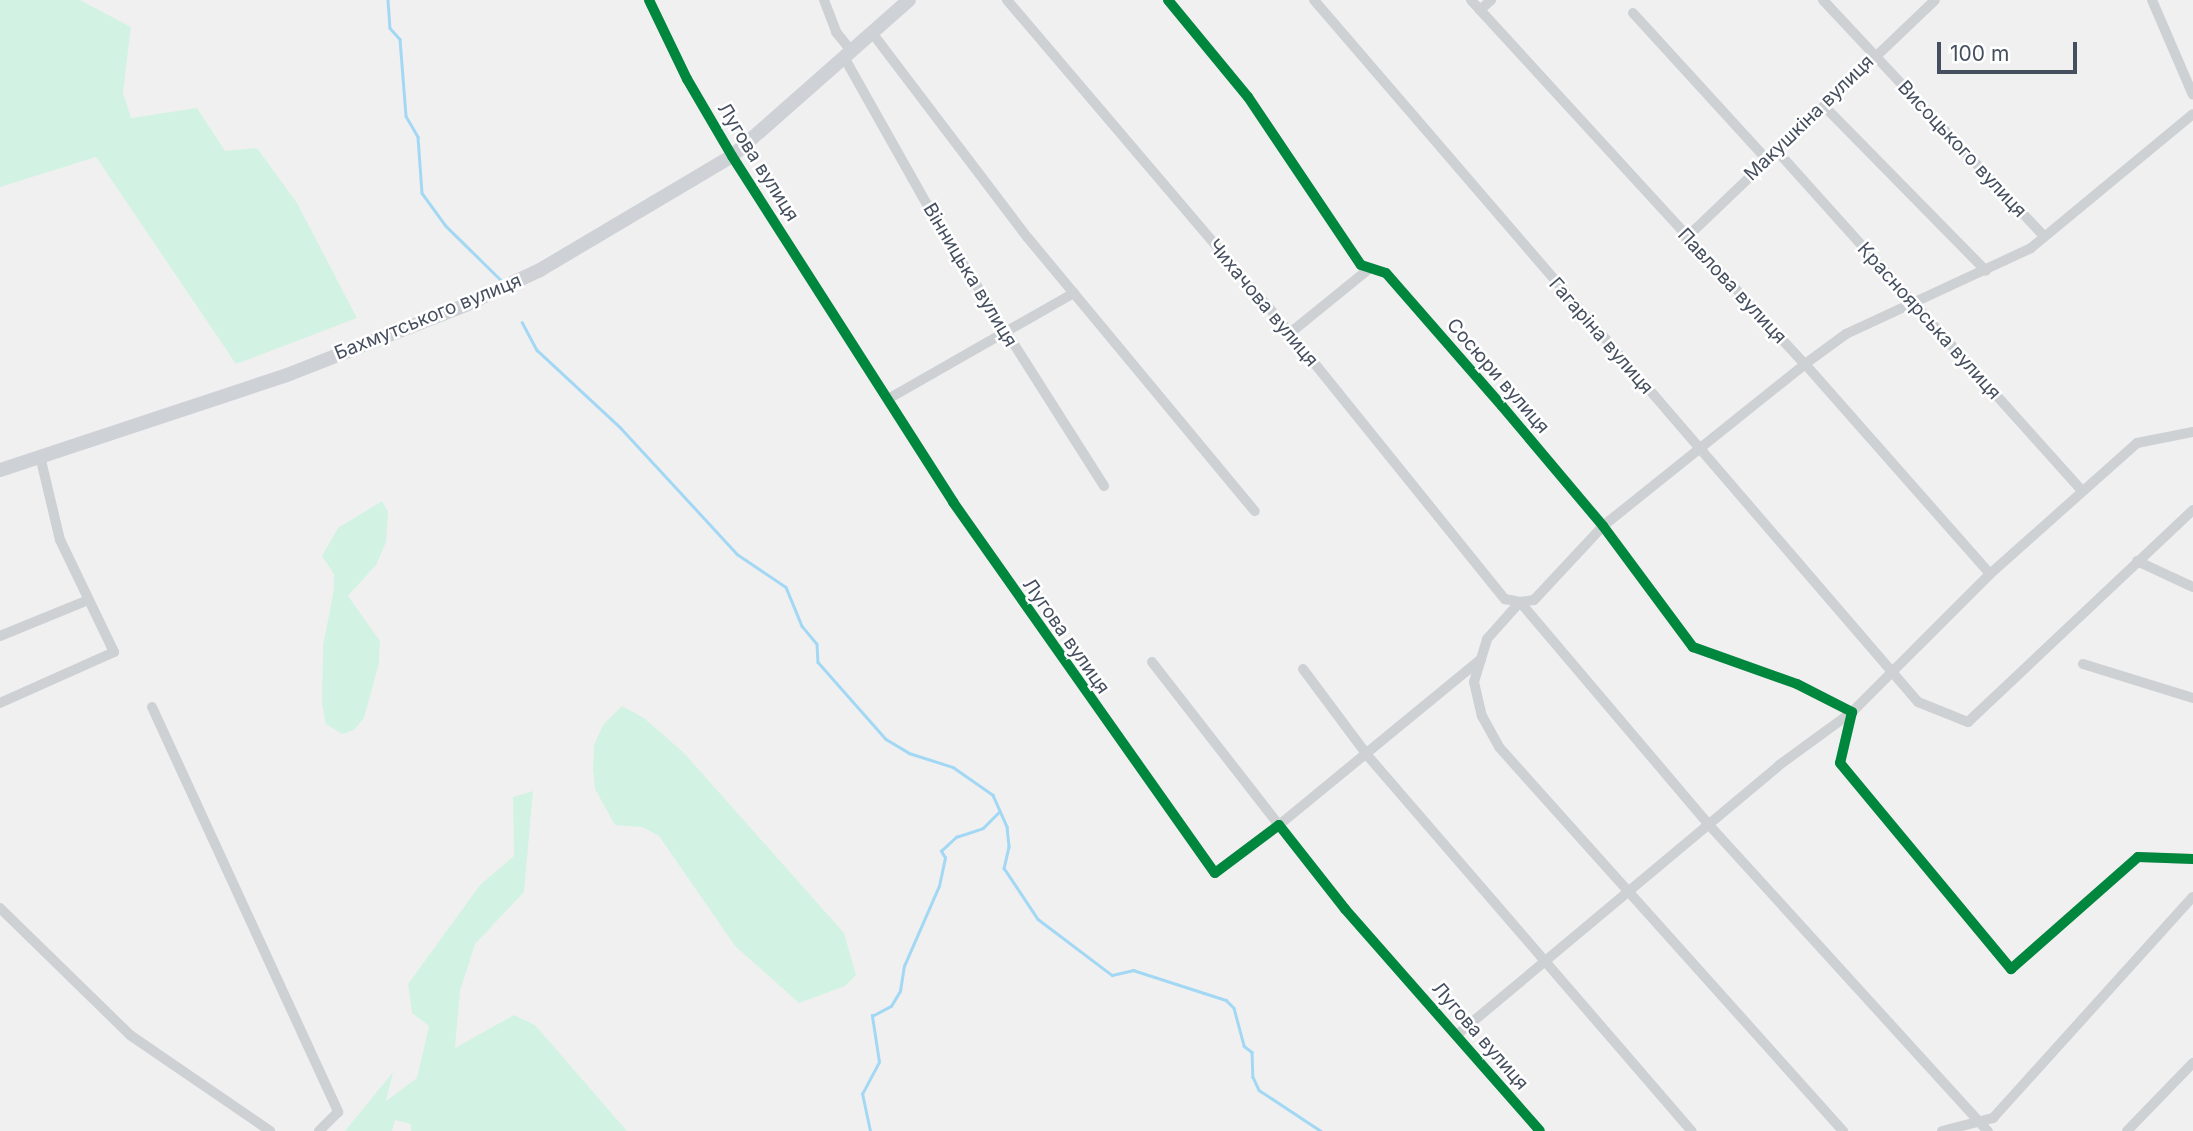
<!DOCTYPE html>
<meta charset="utf-8">
<style>
body{margin:0}
#map{position:relative;width:2193px;height:1131px;overflow:hidden;background:#f1f0f0;font-family:Inter,sans-serif}
div>[style]{position:absolute}
[style*='--x']{left:calc(var(--x)*1px);top:calc(var(--y)*1px);width:calc(var(--w)*1px);rotate:calc(var(--a)*1deg)}
.green>*{inset:0;background:#d2f3e3}
.stream>*{height:2.5px;margin:-1.25px;padding:0 1.25px;transform-origin:1.25px;border-radius:1.25px;background:#a3d8f5}
.street>*{height:10px;margin:-5px;padding:0 5px;transform-origin:5px;border-radius:5px;background:#ced1d4}
.secondary>*{height:14px;margin:-7px;padding:0 7px;transform-origin:7px;border-radius:7px;background:#ced1d6}
.cycleway>*{height:10px;margin:-5px;padding:0 5px;transform-origin:5px;border-radius:5px;background:#00873e}
span{translate:-50% -50%;white-space:nowrap;text-align:center;line-height:1.15;-webkit-text-stroke:5px #fff;paint-order:stroke}
.street-label{font-size:19px;color:#454f5f}
.scale{position:absolute;left:1937px;top:42px;width:140px;height:32px;box-sizing:border-box;border:4px solid #454f5f;border-top:0;padding-left:9px;font-size:21px;line-height:24px;white-space:nowrap;color:#454f5f;-webkit-text-stroke:5px #fff;paint-order:stroke}
</style>
<div id="map">
<div class="green">
<div style="clip-path:polygon(0 0,80px 0,131px 27px,123px 92px,131px 118px,197px 108px,225px 151px,257px 148px,297px 203px,357px 318px,236px 364px,96px 157px,0 187px)"></div>
<div style="clip-path:polygon(382px 501px,388px 512px,386px 542px,376px 565px,348px 596px,380px 641px,379px 663px,364px 718px,354px 730px,342px 734px,326px 724px,322px 704px,323px 646px,334px 589px,334px 574px,322px 556px,338px 528px)"></div>
<div style="clip-path:polygon(622px 706px,644px 718px,683px 752px,844px 933px,856px 975px,845px 986px,799px 1003px,735px 946px,659px 836px,642px 827px,615px 825px,595px 789px,593px 768px,594px 745px,603px 725px)"></div>
<div style="clip-path:polygon(533px 791px,524px 892px,475px 944px,460px 991px,455px 1048px,514px 1015px,535px 1025px,627px 1131px,411px 1131px,411px 1124px,395px 1120px,392px 1131px,345px 1131px,393px 1072px,386px 1101px,417px 1078px,429px 1026px,412px 1013px,408px 984px,480px 885px,514px 856px,513px 797px)"></div>
</div>
<div class="stream">
<div style="--x:388;--y:0;--w:28;--a:86"></div>
<div style="--x:390;--y:28;--w:15;--a:48"></div>
<div style="--x:400;--y:39;--w:77;--a:85.5"></div>
<div style="--x:406;--y:116;--w:24;--a:60"></div>
<div style="--x:418;--y:137;--w:56;--a:85.9"></div>
<div style="--x:422;--y:193;--w:39;--a:54"></div>
<div style="--x:445;--y:225;--w:78;--a:44.5"></div>
<div style="--x:522;--y:322;--w:32;--a:62"></div>
<div style="--x:537;--y:350;--w:113;--a:42.9"></div>
<div style="--x:620;--y:427;--w:173;--a:47.3"></div>
<div style="--x:737;--y:554;--w:59;--a:34"></div>
<div style="--x:786;--y:587;--w:42;--a:67.7"></div>
<div style="--x:802;--y:626;--w:23;--a:50"></div>
<div style="--x:817;--y:644;--w:18;--a:87"></div>
<div style="--x:818;--y:662;--w:103;--a:48.6"></div>
<div style="--x:886;--y:739;--w:27;--a:31"></div>
<div style="--x:909;--y:753;--w:46;--a:17.7"></div>
<div style="--x:953;--y:767;--w:49;--a:35"></div>
<div style="--x:993;--y:795;--w:35;--a:66"></div>
<div style="--x:1007;--y:827;--w:20;--a:84"></div>
<div style="--x:1009;--y:847;--w:22;--a:103"></div>
<div style="--x:1004;--y:868;--w:61;--a:56.3"></div>
<div style="--x:1038;--y:919;--w:93;--a:37.1"></div>
<div style="--x:1112;--y:975;--w:22;--a:-13"></div>
<div style="--x:1133;--y:970;--w:98;--a:17.9"></div>
<div style="--x:1226;--y:1000;--w:11;--a:45"></div>
<div style="--x:1234;--y:1008;--w:39;--a:75"></div>
<div style="--x:1244;--y:1046;--w:10;--a:37"></div>
<div style="--x:1252;--y:1052;--w:25;--a:88"></div>
<div style="--x:1253;--y:1077;--w:14;--a:65"></div>
<div style="--x:1259;--y:1090;--w:74;--a:33.5"></div>
<div style="--x:870;--y:1131;--w:38;--a:-102"></div>
<div style="--x:862;--y:1094;--w:36;--a:-62"></div>
<div style="--x:879;--y:1062;--w:47;--a:-98.7"></div>
<div style="--x:872;--y:1016;--w:21;--a:-28"></div>
<div style="--x:891;--y:1006;--w:17;--a:-59"></div>
<div style="--x:900;--y:991;--w:25;--a:-81"></div>
<div style="--x:904;--y:966;--w:87;--a:-66.4"></div>
<div style="--x:939;--y:886;--w:29;--a:-78"></div>
<div style="--x:945;--y:858;--w:8;--a:-120"></div>
<div style="--x:941;--y:851;--w:21;--a:-43"></div>
<div style="--x:956;--y:837;--w:28;--a:-18"></div>
<div style="--x:983;--y:828;--w:23;--a:-45"></div>
</div>
<div class="street">
<div style="--x:649;--y:0;--w:88;--a:64.3"></div>
<div style="--x:687;--y:79;--w:89;--a:59.7"></div>
<div style="--x:732;--y:156;--w:411;--a:57.4"></div>
<div style="--x:953;--y:502;--w:454;--a:54.8"></div>
<div style="--x:1215;--y:873;--w:80;--a:-36.9"></div>
<div style="--x:1279;--y:825;--w:107;--a:51.8"></div>
<div style="--x:1345;--y:909;--w:295;--a:48.7"></div>
<div style="--x:824;--y:0;--w:34;--a:69"></div>
<div style="--x:836;--y:32;--w:26;--a:51"></div>
<div style="--x:1007;--y:0;--w:437;--a:49.6"></div>
<div style="--x:1290;--y:333;--w:342;--a:51.1"></div>
<div style="--x:1505;--y:599;--w:15;--a:11"></div>
<div style="--x:1520;--y:602;--w:294;--a:49.7"></div>
<div style="--x:1710;--y:826;--w:413;--a:47.7"></div>
<div style="--x:1168;--y:0;--w:126;--a:50.5"></div>
<div style="--x:1248;--y:97;--w:202;--a:56.1"></div>
<div style="--x:1361;--y:265;--w:26;--a:18"></div>
<div style="--x:1386;--y:273;--w:176;--a:48.9"></div>
<div style="--x:1502;--y:406;--w:157;--a:49.9"></div>
<div style="--x:1603;--y:526;--w:151;--a:53.4"></div>
<div style="--x:1693;--y:647;--w:110;--a:19.6"></div>
<div style="--x:1797;--y:684;--w:62;--a:27"></div>
<div style="--x:1852;--y:712;--w:52;--a:103.2"></div>
<div style="--x:1840;--y:763;--w:268;--a:50.3"></div>
<div style="--x:2011;--y:969;--w:169;--a:-41.4"></div>
<div style="--x:2138;--y:857;--w:55;--a:2.1"></div>
<div style="--x:1314;--y:0;--w:926;--a:49.29"></div>
<div style="--x:1918;--y:702;--w:54;--a:21.8"></div>
<div style="--x:1968;--y:722;--w:309;--a:-43.3"></div>
<div style="--x:1471;--y:0;--w:494;--a:47.5"></div>
<div style="--x:1805;--y:364;--w:280;--a:48.6"></div>
<div style="--x:1823;--y:0;--w:323;--a:46.9"></div>
<div style="--x:2152;--y:0;--w:103;--a:66.7"></div>
<div style="--x:1480;--y:10;--w:15;--a:-42"></div>
<div style="--x:1633;--y:13;--w:199;--a:47.6"></div>
<div style="--x:873;--y:34;--w:256;--a:52.8"></div>
<div style="--x:1028;--y:238;--w:355;--a:50.3"></div>
<div style="--x:845;--y:59;--w:192;--a:60.6"></div>
<div style="--x:939;--y:226;--w:308;--a:57.6"></div>
<div style="--x:1824;--y:106;--w:231;--a:45.5"></div>
<div style="--x:1778;--y:152;--w:454;--a:48.1"></div>
<div style="--x:1686;--y:238;--w:344;--a:-43.7"></div>
<div style="--x:1290;--y:333;--w:103;--a:-39.1"></div>
<div style="--x:888;--y:399;--w:214;--a:-29.7"></div>
<div style="--x:2137;--y:561;--w:62;--a:24.9"></div>
<div style="--x:0;--y:636;--w:95;--a:-22.2"></div>
<div style="--x:1481;--y:659;--w:24;--a:107"></div>
<div style="--x:1474;--y:682;--w:35;--a:77"></div>
<div style="--x:1482;--y:716;--w:35;--a:61"></div>
<div style="--x:1499;--y:747;--w:516;--a:48.14"></div>
<div style="--x:1152;--y:662;--w:207;--a:52.1"></div>
<div style="--x:1279;--y:825;--w:261;--a:-39.4"></div>
<div style="--x:1481;--y:659;--w:21;--a:-73"></div>
<div style="--x:1487;--y:639;--w:50;--a:-48.3"></div>
<div style="--x:1520;--y:602;--w:14;--a:-8"></div>
<div style="--x:1534;--y:600;--w:101;--a:-47"></div>
<div style="--x:1603;--y:526;--w:259;--a:-38.7"></div>
<div style="--x:1805;--y:364;--w:51;--a:-36.2"></div>
<div style="--x:1846;--y:334;--w:204;--a:-24.9"></div>
<div style="--x:2031;--y:248;--w:210;--a:-39.6"></div>
<div style="--x:2083;--y:664;--w:115;--a:17.2"></div>
<div style="--x:1303;--y:669;--w:107;--a:53.3"></div>
<div style="--x:1367;--y:755;--w:497;--a:49.2"></div>
<div style="--x:0;--y:703;--w:125;--a:-24.1"></div>
<div style="--x:114;--y:652;--w:124;--a:-115.7"></div>
<div style="--x:60;--y:540;--w:86;--a:-103.4"></div>
<div style="--x:152;--y:707;--w:446;--a:65.3"></div>
<div style="--x:338;--y:1112;--w:27;--a:135"></div>
<div style="--x:0;--y:908;--w:182;--a:44.3"></div>
<div style="--x:130;--y:1035;--w:170;--a:34.4"></div>
<div style="--x:1458;--y:1034;--w:417;--a:-39.9"></div>
<div style="--x:1778;--y:766;--w:92;--a:-36.1"></div>
<div style="--x:1852;--y:712;--w:195;--a:-45"></div>
<div style="--x:1990;--y:574;--w:197;--a:-41.7"></div>
<div style="--x:2137;--y:443;--w:57;--a:-11.1"></div>
<div style="--x:1942;--y:1131;--w:53;--a:-14.3"></div>
<div style="--x:1993;--y:1118;--w:298;--a:-47.9"></div>
<div style="--x:2127;--y:1131;--w:95;--a:-45.9"></div>
</div>
<div class="secondary">
<div style="--x:0;--y:470;--w:302;--a:-18.3"></div>
<div style="--x:287;--y:375;--w:194;--a:-21.4"></div>
<div style="--x:468;--y:304;--w:80;--a:-25.3"></div>
<div style="--x:540;--y:270;--w:223;--a:-30.7"></div>
<div style="--x:732;--y:156;--w:236;--a:-41.4"></div>
</div>
<div class="cycleway">
<div style="--x:649;--y:0;--w:88;--a:64.3"></div>
<div style="--x:687;--y:79;--w:89;--a:59.7"></div>
<div style="--x:732;--y:156;--w:411;--a:57.4"></div>
<div style="--x:953;--y:502;--w:454;--a:54.8"></div>
<div style="--x:1215;--y:873;--w:80;--a:-36.9"></div>
<div style="--x:1279;--y:825;--w:107;--a:51.8"></div>
<div style="--x:1345;--y:909;--w:295;--a:48.7"></div>
<div style="--x:1168;--y:0;--w:126;--a:50.5"></div>
<div style="--x:1248;--y:97;--w:202;--a:56.1"></div>
<div style="--x:1361;--y:265;--w:26;--a:18"></div>
<div style="--x:1386;--y:273;--w:176;--a:48.9"></div>
<div style="--x:1502;--y:406;--w:157;--a:49.9"></div>
<div style="--x:1603;--y:526;--w:151;--a:53.4"></div>
<div style="--x:1693;--y:647;--w:110;--a:19.6"></div>
<div style="--x:1797;--y:684;--w:62;--a:27"></div>
<div style="--x:1852;--y:712;--w:52;--a:103.2"></div>
<div style="--x:1840;--y:763;--w:268;--a:50.3"></div>
<div style="--x:2011;--y:969;--w:169;--a:-41.4"></div>
<div style="--x:2138;--y:857;--w:55;--a:2.1"></div>
</div>
<div class="street-label">
<span style="left:1809px;top:118px;rotate:-44deg">Макушкіна вулиця</span>
<span style="left:1962px;top:149px;rotate:47deg">Висоцького вулиця</span>
<span style="left:758px;top:162px;rotate:58deg">Лугова вулиця</span>
<span style="left:970px;top:275px;rotate:59deg">Вінницька вулиця</span>
<span style="left:1732px;top:286px;rotate:47deg">Павлова вулиця</span>
<span style="left:1263px;top:303px;rotate:50deg">Чихачова вулиця</span>
<span style="left:428px;top:317px;rotate:-22deg">Бахмутського вулиця</span>
<span style="left:1929px;top:321px;rotate:48deg">Красноярська вулиця</span>
<span style="left:1601px;top:336px;rotate:49deg">Гагаріна вулиця</span>
<span style="left:1498px;top:376px;rotate:49deg">Сосюри вулиця</span>
<span style="left:1066px;top:636px;rotate:55deg">Лугова вулиця</span>
<span style="left:1480px;top:1036px;rotate:49deg">Лугова вулиця</span>
</div>
<div class="scale">100 m</div>
</div>
